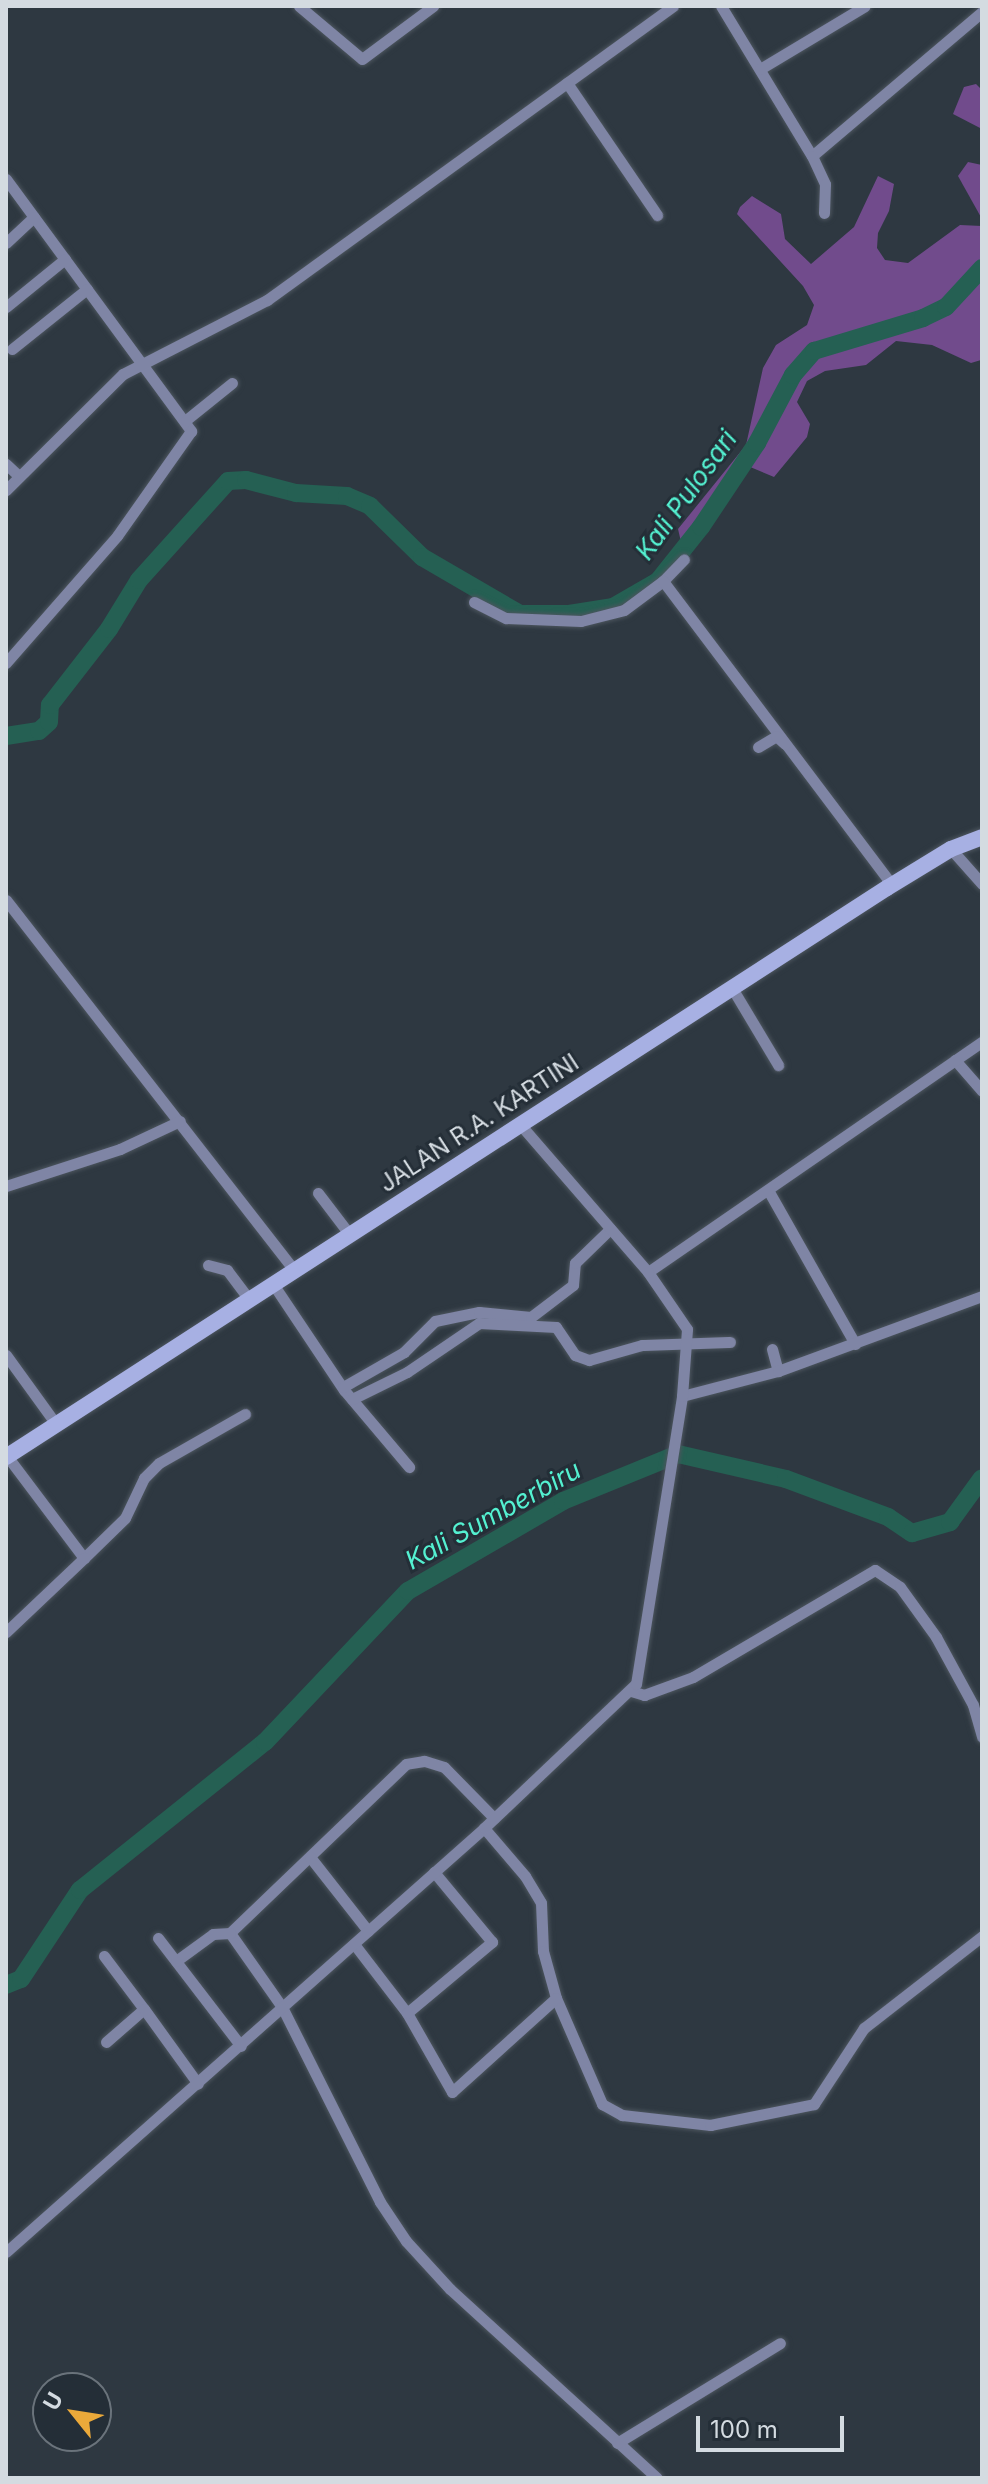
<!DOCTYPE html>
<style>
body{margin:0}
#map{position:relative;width:988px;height:2484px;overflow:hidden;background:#2e3841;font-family:Inter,sans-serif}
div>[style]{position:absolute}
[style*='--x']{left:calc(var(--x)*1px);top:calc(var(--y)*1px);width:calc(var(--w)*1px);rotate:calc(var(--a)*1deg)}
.forest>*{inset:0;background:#714b8c}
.river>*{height:18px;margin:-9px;padding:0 9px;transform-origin:9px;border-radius:9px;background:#256053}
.roads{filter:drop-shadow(0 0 2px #4c555e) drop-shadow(0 0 2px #4c555e)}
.street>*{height:11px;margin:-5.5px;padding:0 5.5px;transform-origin:5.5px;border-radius:5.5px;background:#7f85a5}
.secondary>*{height:16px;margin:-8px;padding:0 8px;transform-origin:8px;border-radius:8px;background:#a7b0e3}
span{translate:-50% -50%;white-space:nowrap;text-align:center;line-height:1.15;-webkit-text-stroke:6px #242e37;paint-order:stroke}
.street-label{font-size:24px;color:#d4dbe1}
.water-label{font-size:26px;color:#54f1d1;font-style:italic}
.frame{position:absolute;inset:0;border:8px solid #d4dbe1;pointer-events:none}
.north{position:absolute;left:32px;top:2372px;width:80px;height:80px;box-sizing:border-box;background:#242e37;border:2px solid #6a737b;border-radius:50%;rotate:300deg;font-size:22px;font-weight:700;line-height:32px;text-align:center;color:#d4dbe1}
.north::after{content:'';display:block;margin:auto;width:28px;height:36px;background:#eba93a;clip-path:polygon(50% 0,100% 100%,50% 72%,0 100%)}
.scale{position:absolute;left:696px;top:2416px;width:148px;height:36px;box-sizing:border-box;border:4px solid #d4dbe1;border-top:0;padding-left:10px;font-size:24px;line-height:28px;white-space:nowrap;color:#d4dbe1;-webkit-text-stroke:6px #242e37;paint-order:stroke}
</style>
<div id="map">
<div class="forest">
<div style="clip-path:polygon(976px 84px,982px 90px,982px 129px,953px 114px,964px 87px)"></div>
<div style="clip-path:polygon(968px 162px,982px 165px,982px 219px,958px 176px)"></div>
<div style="clip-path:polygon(878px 176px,894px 184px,889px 211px,878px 233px,877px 248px,885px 260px,908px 263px,960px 225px,982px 226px,981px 360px,971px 363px,932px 345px,896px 341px,866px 365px,825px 371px,807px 381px,797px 402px,810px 424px,807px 437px,774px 477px,743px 464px,687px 544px,681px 542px,678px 529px,746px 445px,763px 368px,776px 345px,807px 325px,814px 305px,803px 286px,737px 214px,740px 207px,752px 196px,781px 214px,785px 239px,811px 264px,854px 227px)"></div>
</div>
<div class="river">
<div style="--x:6;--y:736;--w:33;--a:-9"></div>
<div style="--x:39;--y:731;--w:13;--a:-42"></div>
<div style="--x:49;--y:722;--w:17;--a:-87"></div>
<div style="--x:50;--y:705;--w:96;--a:-52.2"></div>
<div style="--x:109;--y:629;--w:57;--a:-58.5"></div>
<div style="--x:139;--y:580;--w:133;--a:-48"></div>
<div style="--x:228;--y:481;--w:18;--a:-3"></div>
<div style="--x:246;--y:480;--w:52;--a:14.6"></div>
<div style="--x:296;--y:493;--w:51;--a:3.4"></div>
<div style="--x:347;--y:496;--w:25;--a:23"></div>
<div style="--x:370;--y:506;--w:73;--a:44.4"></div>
<div style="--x:422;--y:557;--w:113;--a:30.2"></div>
<div style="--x:520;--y:614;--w:49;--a:0"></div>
<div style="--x:569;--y:614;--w:45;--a:-9"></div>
<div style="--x:613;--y:607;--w:52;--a:-30"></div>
<div style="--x:658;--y:581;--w:69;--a:-51.5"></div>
<div style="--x:701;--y:527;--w:101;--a:-56.3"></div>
<div style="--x:757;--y:443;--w:77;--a:-62.1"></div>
<div style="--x:793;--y:375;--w:32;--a:-49"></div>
<div style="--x:814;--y:351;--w:114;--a:-16.8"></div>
<div style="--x:923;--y:318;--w:25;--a:-26"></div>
<div style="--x:946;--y:307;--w:53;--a:-47.3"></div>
<div style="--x:6;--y:1985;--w:16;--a:-22"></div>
<div style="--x:21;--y:1979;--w:107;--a:-56.5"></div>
<div style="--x:80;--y:1890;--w:237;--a:-38.7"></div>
<div style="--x:265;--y:1742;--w:208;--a:-46.6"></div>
<div style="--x:408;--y:1591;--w:179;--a:-30.1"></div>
<div style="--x:563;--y:1501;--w:124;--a:-22.2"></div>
<div style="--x:678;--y:1454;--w:111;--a:13"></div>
<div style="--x:786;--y:1479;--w:109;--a:20.4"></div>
<div style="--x:888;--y:1517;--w:29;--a:34"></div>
<div style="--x:912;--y:1533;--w:40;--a:-16"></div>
<div style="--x:950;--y:1522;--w:54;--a:-54"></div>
</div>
<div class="roads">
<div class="street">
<div style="--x:299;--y:6;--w:82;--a:40.1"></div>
<div style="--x:362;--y:59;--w:89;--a:-36.7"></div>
<div style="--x:721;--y:6;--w:175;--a:58.8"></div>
<div style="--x:812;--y:156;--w:223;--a:-40.3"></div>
<div style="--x:760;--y:69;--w:122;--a:-31"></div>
<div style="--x:567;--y:83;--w:160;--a:55.7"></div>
<div style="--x:812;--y:156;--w:31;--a:65"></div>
<div style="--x:825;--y:184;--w:29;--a:92"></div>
<div style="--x:6;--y:179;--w:313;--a:53.7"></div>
<div style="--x:191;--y:431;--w:128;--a:125.2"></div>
<div style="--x:117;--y:536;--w:169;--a:131.2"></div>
<div style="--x:6;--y:243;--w:38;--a:-43"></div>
<div style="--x:6;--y:307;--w:76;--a:-39.1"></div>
<div style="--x:12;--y:349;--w:96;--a:-38.7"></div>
<div style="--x:186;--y:420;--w:59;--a:-38.8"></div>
<div style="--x:6;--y:464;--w:18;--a:43"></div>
<div style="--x:6;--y:490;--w:165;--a:-44.8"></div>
<div style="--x:123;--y:374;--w:162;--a:-27.2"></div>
<div style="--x:267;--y:300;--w:501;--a:-35.91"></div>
<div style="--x:663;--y:581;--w:30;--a:-46"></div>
<div style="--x:474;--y:602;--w:36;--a:27"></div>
<div style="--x:506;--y:618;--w:75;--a:2.3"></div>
<div style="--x:581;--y:621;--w:44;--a:-14.3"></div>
<div style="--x:624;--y:610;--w:49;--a:-36.6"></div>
<div style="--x:663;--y:581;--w:381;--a:53"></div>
<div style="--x:758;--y:747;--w:21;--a:-31"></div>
<div style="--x:776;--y:736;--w:12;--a:42"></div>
<div style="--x:951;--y:849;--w:47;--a:48.5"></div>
<div style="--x:6;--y:900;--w:469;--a:52.1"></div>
<div style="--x:732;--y:988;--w:90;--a:59.1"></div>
<div style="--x:955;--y:1060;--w:41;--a:48.9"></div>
<div style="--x:6;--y:1186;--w:120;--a:-18"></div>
<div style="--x:120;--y:1149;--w:66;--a:-25"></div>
<div style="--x:768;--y:1190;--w:177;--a:60.5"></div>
<div style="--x:318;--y:1193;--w:53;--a:52.7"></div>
<div style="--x:208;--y:1265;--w:20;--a:15"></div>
<div style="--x:227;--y:1270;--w:38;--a:53"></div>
<div style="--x:648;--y:1272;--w:406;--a:-34.6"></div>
<div style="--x:273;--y:1284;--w:128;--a:56.2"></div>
<div style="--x:344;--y:1390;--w:101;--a:49.8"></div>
<div style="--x:772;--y:1349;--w:23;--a:75"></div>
<div style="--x:6;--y:1355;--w:85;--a:54.1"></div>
<div style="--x:343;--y:1387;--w:70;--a:-29.8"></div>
<div style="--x:404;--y:1352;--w:44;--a:-45"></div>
<div style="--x:435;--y:1321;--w:45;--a:-11.6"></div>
<div style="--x:479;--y:1312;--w:52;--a:5.5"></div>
<div style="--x:531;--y:1317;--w:53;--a:-37.3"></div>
<div style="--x:573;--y:1285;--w:22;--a:-85"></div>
<div style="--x:575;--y:1263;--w:49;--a:-44.2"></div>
<div style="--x:682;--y:1396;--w:99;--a:-14.6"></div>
<div style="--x:778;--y:1371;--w:217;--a:-20.2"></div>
<div style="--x:352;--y:1399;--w:61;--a:-26.1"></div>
<div style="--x:407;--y:1372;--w:87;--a:-34.2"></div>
<div style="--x:479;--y:1323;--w:77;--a:3"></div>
<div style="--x:556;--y:1327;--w:34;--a:56"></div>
<div style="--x:575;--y:1355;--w:15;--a:20"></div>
<div style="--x:589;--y:1360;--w:55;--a:-15.8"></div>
<div style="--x:642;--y:1345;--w:88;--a:-2"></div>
<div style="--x:7;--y:1456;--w:128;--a:53"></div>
<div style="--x:84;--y:1558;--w:57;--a:-44.3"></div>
<div style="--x:125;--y:1518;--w:44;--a:-64.6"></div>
<div style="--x:144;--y:1478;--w:21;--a:-45"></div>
<div style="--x:159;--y:1463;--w:99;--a:-29.7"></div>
<div style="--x:6;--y:1632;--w:108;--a:-43.5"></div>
<div style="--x:631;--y:1691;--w:14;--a:17"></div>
<div style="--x:644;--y:1695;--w:52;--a:-20.2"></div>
<div style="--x:693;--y:1677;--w:211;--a:-30.5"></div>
<div style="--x:875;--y:1570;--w:30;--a:34"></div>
<div style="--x:900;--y:1587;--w:62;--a:54.2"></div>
<div style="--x:936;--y:1637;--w:77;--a:61.4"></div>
<div style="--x:973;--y:1705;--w:33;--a:74"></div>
<div style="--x:494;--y:1818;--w:71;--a:-134.4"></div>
<div style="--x:444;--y:1767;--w:21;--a:-163"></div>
<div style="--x:424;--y:1761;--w:18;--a:171"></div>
<div style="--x:406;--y:1764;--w:244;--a:136.2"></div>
<div style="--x:230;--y:1933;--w:90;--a:54.9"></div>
<div style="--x:282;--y:2007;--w:218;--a:63.3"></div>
<div style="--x:380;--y:2202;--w:47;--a:56.3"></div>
<div style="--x:406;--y:2241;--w:65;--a:47.5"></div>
<div style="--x:450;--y:2289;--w:280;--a:42.4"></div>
<div style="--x:484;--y:1828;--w:63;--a:49.5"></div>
<div style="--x:525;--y:1876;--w:31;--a:59"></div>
<div style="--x:541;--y:1903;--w:48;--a:87.6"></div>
<div style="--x:543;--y:1951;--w:49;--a:74.5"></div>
<div style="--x:556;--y:1998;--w:116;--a:66.5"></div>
<div style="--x:602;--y:2104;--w:23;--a:29"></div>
<div style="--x:622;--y:2115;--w:89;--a:6.5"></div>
<div style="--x:710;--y:2125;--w:106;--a:-11.4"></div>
<div style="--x:814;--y:2104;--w:91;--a:-56.7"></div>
<div style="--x:864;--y:2028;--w:150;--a:-37.9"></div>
<div style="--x:310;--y:1857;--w:94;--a:51.9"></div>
<div style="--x:158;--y:1938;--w:136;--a:52.5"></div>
<div style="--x:354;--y:1944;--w:87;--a:52.5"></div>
<div style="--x:407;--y:2013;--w:91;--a:60.3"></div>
<div style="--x:452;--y:2092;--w:140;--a:-42.1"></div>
<div style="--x:104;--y:1956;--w:66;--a:53"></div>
<div style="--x:176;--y:1961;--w:46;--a:-36.1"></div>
<div style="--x:213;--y:1934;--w:17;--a:-3"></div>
<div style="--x:407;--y:2013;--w:111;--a:-39.9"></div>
<div style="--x:492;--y:1942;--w:91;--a:-129.6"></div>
<div style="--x:106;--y:2042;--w:50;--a:-41"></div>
<div style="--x:144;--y:2009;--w:92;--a:54.2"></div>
<div style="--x:6;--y:2252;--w:639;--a:-41.57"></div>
<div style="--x:484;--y:1828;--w:209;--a:-43.5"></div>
<div style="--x:636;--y:1684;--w:292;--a:-80.9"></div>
<div style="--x:682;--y:1396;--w:67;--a:-85.7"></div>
<div style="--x:687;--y:1329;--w:69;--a:-124.4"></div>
<div style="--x:648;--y:1272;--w:196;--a:-130.9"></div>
<div style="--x:617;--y:2443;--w:191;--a:-31.5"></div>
</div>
<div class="secondary">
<div style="--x:6;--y:1457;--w:1049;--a:-32.86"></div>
<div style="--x:887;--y:888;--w:75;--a:-31.4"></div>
<div style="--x:951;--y:849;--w:33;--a:-21"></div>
</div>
</div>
<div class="street-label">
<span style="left:479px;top:1123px;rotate:-33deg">JALAN R.A. KARTINI</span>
</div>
<div class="water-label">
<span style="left:686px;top:495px;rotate:-54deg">Kali Pulosari</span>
<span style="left:493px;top:1515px;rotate:-29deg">Kali Sumberbiru</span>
</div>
<div class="frame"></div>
<div class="north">U</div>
<div class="scale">100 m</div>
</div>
